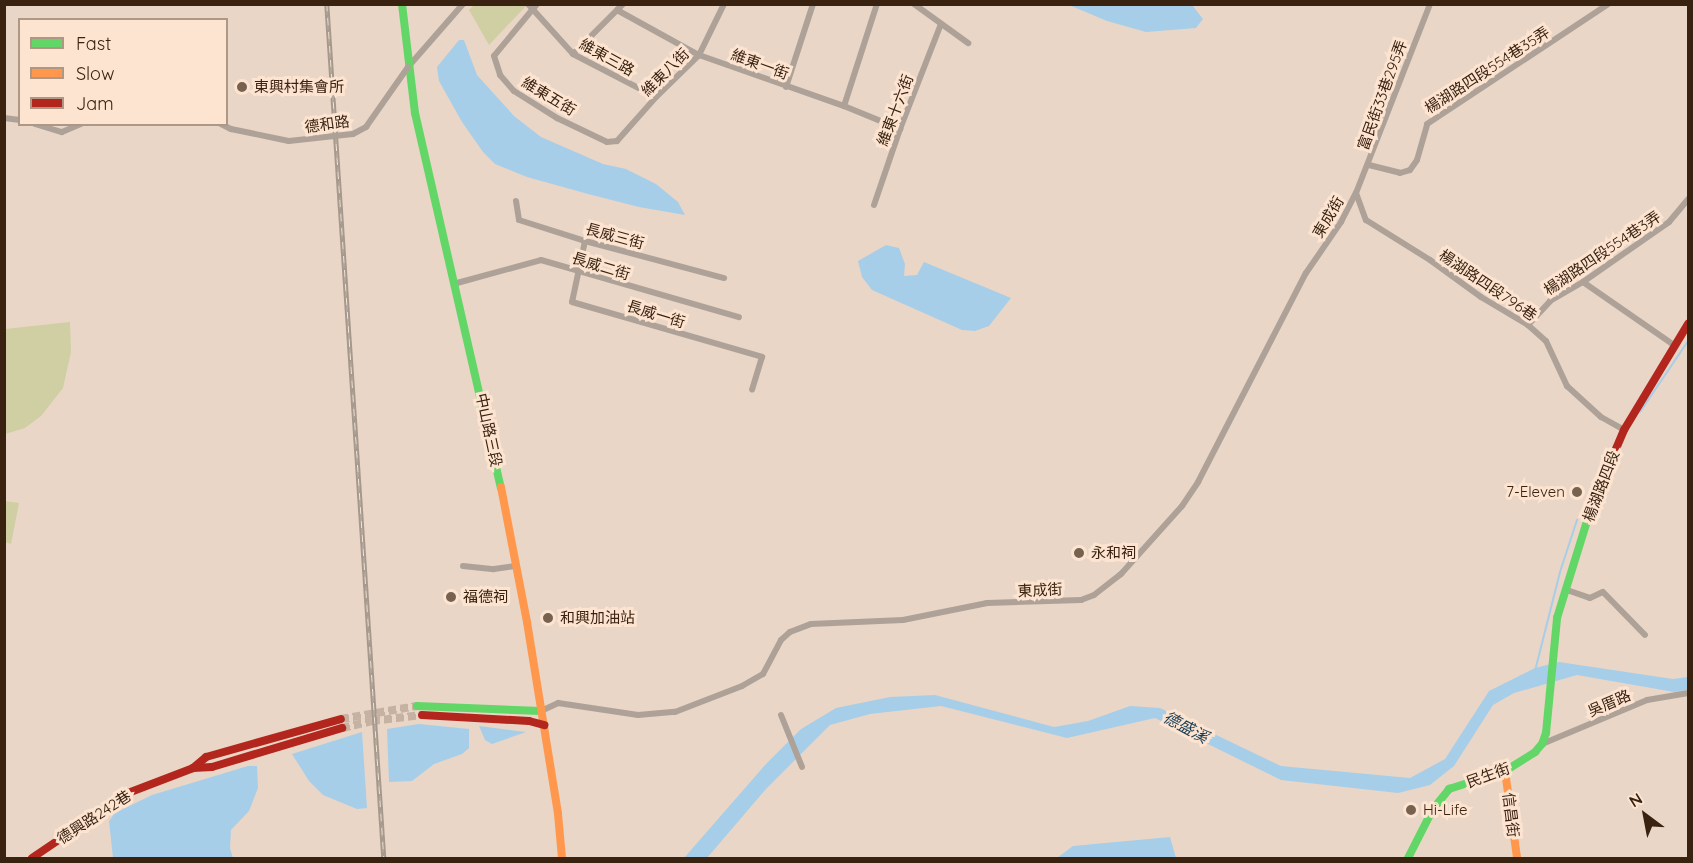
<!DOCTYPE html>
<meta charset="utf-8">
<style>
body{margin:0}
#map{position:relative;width:1693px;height:863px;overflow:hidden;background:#e9d6c7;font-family:Quicksand,"Noto Sans TC",sans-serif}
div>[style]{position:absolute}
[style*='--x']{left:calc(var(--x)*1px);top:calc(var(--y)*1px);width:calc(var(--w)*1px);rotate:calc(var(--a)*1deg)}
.green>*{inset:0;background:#cfcfa3}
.water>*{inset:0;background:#a7cee8}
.stream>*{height:2px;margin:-1px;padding:0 1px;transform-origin:1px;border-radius:1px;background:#a7cee8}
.secondary-tunnel>*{height:8px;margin-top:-4px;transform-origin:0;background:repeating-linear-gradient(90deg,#c6b2a2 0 8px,transparent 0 12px)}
.street>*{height:6px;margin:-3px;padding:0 3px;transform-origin:3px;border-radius:3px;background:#aea298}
.fast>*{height:8px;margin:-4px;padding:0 4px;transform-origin:4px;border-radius:4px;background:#63d668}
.slow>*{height:8px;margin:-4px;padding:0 4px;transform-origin:4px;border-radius:4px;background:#ff974d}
.jam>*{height:8px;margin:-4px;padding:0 4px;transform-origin:4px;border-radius:4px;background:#b3261e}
.rail>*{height:4.5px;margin-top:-2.25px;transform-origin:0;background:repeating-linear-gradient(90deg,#fce4d1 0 7px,#a5998e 0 14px);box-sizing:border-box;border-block:2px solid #a5998e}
.street-bridge>*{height:6px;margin:-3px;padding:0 3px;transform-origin:3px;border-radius:3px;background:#aea298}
.dots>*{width:16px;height:16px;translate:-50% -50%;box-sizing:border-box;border:3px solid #fce4d1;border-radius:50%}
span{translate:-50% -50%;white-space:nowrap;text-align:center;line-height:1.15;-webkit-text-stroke:6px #fce4d1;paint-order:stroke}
.street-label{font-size:15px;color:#392310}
.poi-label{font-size:15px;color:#392310}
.left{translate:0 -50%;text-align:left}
.right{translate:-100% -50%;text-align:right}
.water-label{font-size:16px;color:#193c53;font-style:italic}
.frame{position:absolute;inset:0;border:6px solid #392310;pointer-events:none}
.legend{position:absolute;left:18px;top:18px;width:210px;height:108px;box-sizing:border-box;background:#fce4d1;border:2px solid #ae9784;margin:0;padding:8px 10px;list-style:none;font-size:18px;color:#392310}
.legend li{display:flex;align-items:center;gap:12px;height:30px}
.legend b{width:30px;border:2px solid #ae9784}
.north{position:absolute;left:1615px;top:785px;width:60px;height:60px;-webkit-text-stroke:4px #fce4d1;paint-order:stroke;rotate:328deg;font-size:16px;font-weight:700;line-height:24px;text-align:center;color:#392310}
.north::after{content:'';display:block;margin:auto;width:21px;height:27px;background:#392310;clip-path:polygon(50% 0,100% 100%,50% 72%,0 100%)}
</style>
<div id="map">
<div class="green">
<div style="clip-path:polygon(474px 5px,526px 4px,526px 6px,489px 45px,469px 10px)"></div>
<div style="clip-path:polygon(70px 322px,71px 352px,63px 388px,41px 416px,25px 428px,5px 434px,5px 329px)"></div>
<div style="clip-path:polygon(4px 501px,19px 503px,11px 544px,5px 542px)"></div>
</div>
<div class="water">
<div style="clip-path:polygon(1069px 5px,1192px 5px,1203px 19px,1196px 28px,1146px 32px,1107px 21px)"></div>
<div style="clip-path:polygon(459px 40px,464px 40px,477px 75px,514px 116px,541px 137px,603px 164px,626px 169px,656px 184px,678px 202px,685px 215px,639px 207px,588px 194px,527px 177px,495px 164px,483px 152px,462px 122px,439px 81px,437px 67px)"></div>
<div style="clip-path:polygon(886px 245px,899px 248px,905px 264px,904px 276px,917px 275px,924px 262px,1011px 298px,989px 326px,975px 331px,962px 330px,872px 290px,862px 277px,858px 261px)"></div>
<div style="clip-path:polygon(1559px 662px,1673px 679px,1688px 677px,1688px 690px,1674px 692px,1577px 675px,1514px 693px,1493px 705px,1454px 766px,1430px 785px,1398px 793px,1281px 780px,1155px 718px,1067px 738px,941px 706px,870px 714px,830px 725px,766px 789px,707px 858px,684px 858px,766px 764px,801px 729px,836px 708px,890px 697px,935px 695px,1054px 727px,1088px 721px,1130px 706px,1160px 708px,1281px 766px,1410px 778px,1445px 759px,1489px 691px,1535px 668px)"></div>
<div style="clip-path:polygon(419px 724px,469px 729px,469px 748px,462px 754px,434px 764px,412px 781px,389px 782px,387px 729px)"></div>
<div style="clip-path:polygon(479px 726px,526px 732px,492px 744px,485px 740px)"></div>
<div style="clip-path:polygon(362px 732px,367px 808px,357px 809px,323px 795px,309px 781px,292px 754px)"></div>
<div style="clip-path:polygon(248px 766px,257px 766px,258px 788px,249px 811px,231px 830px,230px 848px,233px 858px,113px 858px,109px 821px,115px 813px,152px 795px)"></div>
<div style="clip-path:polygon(1170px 837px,1176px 858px,1057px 858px,1073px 846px)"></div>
</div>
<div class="stream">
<div style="--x:1640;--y:412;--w:86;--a:-55.9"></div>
<div style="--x:1535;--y:671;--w:102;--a:-75.8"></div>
<div style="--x:1560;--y:572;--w:55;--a:-71.9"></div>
</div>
<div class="secondary-tunnel">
<div style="--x:341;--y:719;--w:77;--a:-9.7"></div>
<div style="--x:342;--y:728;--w:31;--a:-13"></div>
<div style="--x:372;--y:721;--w:50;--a:-6.8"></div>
</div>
<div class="street">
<div style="--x:528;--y:4;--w:67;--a:48"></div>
<div style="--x:573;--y:54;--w:93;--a:27.4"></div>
<div style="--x:537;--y:4;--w:67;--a:129.6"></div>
<div style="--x:494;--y:56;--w:20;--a:72"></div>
<div style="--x:500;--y:75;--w:21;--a:49"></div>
<div style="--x:514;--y:91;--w:51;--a:32.1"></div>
<div style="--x:557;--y:118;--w:55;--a:25.6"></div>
<div style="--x:607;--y:142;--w:10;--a:-6"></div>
<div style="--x:617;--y:141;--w:59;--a:-48.4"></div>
<div style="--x:656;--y:97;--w:60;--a:-44.3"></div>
<div style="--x:699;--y:55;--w:57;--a:-63.9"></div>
<div style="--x:914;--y:4;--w:67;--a:35.8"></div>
<div style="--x:617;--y:10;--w:94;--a:28.8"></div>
<div style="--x:699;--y:55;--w:154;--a:19.4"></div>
<div style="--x:844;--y:106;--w:61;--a:22.3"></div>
<div style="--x:573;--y:54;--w:71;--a:-45"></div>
<div style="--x:408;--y:67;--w:84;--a:-48.9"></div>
<div style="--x:786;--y:87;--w:87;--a:-72"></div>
<div style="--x:844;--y:106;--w:107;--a:-72.1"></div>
<div style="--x:4;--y:118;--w:16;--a:7"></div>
<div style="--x:35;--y:124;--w:28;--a:17"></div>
<div style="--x:62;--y:132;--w:21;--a:-23"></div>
<div style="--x:1369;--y:165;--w:32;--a:14"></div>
<div style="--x:1400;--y:173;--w:10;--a:-17"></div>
<div style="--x:1410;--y:170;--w:12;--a:-55"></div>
<div style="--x:1417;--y:160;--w:37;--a:-74"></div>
<div style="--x:1427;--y:124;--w:217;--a:-33.5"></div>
<div style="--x:1356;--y:193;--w:29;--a:70"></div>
<div style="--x:1366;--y:220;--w:75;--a:32"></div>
<div style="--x:1430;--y:260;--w:63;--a:36"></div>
<div style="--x:1481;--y:297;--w:55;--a:30.8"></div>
<div style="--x:1528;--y:325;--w:24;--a:42"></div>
<div style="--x:1546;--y:341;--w:50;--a:65"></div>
<div style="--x:1567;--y:386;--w:46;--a:42.4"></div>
<div style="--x:1601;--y:417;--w:26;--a:29"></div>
<div style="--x:516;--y:201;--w:19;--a:81"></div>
<div style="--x:519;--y:220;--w:69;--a:17.7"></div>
<div style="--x:585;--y:241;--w:144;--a:14.9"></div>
<div style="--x:874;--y:205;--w:80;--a:-71.1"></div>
<div style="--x:900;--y:129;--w:113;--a:-68.7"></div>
<div style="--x:585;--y:241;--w:62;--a:102"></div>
<div style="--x:572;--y:302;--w:198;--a:16.1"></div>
<div style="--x:762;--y:357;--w:34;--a:107"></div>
<div style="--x:1583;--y:282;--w:111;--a:34.7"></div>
<div style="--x:457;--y:283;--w:87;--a:-15.3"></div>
<div style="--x:541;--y:260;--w:206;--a:16.1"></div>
<div style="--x:1528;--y:325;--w:33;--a:-47"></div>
<div style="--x:1550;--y:301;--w:38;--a:-30"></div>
<div style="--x:1583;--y:282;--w:105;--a:-34.9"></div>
<div style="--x:1669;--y:222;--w:30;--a:-50"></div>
<div style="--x:463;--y:566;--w:31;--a:6"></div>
<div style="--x:494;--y:569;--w:22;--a:-8"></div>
<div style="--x:1567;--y:590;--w:24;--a:19"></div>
<div style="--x:1590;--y:598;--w:14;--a:-25"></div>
<div style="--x:1603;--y:592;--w:60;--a:45.7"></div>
<div style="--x:541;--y:711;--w:19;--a:-25"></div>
<div style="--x:558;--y:703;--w:81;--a:8.5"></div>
<div style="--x:638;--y:715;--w:37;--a:-5"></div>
<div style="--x:675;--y:712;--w:72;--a:-21.2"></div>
<div style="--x:742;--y:686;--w:24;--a:-30"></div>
<div style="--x:763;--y:674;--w:38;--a:-62"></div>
<div style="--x:781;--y:640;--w:12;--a:-42"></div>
<div style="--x:790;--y:632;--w:22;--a:-21"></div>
<div style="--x:811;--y:624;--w:92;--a:-2.5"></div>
<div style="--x:903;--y:620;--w:86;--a:-11.4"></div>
<div style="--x:987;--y:603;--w:94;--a:-1.8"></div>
<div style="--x:1081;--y:600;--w:14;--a:-21"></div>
<div style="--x:1094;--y:595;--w:34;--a:-38"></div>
<div style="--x:1121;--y:574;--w:91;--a:-48.1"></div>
<div style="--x:1182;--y:506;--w:29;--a:-56"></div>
<div style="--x:1198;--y:482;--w:235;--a:-62.7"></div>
<div style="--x:1306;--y:273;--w:62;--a:-55.5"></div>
<div style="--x:1341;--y:222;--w:33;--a:-63"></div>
<div style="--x:1356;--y:193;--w:203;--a:-68.6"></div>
<div style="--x:781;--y:715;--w:56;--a:68"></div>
<div style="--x:1542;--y:744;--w:114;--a:-22.7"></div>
<div style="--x:1647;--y:700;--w:42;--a:-9.7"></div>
</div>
<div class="fast">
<div style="--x:402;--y:4;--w:110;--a:83.2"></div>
<div style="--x:415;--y:113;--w:384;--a:77.1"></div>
<div style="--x:417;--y:706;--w:124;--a:2.3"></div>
<div style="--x:1408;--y:858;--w:55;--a:-63"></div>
<div style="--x:1433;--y:809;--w:26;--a:-51"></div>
<div style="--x:1449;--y:789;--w:59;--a:-17.8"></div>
<div style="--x:1505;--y:771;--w:36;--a:-32"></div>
<div style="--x:1535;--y:752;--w:11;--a:-49"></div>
<div style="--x:1542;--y:744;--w:12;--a:-70"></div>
<div style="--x:1546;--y:733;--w:116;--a:-84.5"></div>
<div style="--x:1557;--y:618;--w:118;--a:-72.8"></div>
</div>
<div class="slow">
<div style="--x:501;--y:487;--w:137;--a:79.1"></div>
<div style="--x:527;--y:622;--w:194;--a:80.8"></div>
<div style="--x:558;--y:814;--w:44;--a:84.8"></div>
<div style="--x:1505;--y:771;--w:88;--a:82.1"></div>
</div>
<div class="jam">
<div style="--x:1592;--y:505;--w:82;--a:-66.9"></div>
<div style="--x:1624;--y:430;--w:124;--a:-58.9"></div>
<div style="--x:422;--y:715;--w:107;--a:3.2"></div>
<div style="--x:529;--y:721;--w:16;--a:15"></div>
<div style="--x:193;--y:768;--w:17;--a:-40"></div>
<div style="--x:206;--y:757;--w:140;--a:-15.7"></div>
<div style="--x:32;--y:858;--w:116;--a:-34.1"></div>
<div style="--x:128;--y:793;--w:70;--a:-21"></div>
<div style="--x:193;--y:768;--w:19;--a:-3"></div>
<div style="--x:212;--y:767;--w:136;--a:-16.7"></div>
</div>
<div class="rail">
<div style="--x:327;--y:4;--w:856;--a:86.18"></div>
</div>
<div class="street-bridge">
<div style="--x:221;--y:124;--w:11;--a:27"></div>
<div style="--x:231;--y:129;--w:59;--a:11.7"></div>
<div style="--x:289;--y:141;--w:64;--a:-6.2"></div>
<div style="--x:353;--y:134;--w:15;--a:-28"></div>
<div style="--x:366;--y:127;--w:73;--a:-55"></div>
</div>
<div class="dots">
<div style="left:242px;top:87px;background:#776250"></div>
<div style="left:1577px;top:492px;background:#776250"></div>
<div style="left:1079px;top:553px;background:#776250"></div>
<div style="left:451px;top:597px;background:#776250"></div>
<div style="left:548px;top:618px;background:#776250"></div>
<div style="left:1411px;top:810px;background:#776250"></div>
</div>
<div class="street-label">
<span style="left:607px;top:57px;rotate:29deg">維東三路</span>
<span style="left:760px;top:64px;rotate:20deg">維東一街</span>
<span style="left:1487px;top:70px;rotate:-33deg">楊湖路四段554巷35弄</span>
<span style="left:665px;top:72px;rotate:-45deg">維東八街</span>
<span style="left:1382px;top:95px;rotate:-70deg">富民街33巷295弄</span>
<span style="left:549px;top:96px;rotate:31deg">維東五街</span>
<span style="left:895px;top:110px;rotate:-69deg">維東十六街</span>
<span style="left:327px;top:124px;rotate:-8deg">德和路</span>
<span style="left:1328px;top:217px;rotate:-59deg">東成街</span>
<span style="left:615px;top:236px;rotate:15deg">長威三街</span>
<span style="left:1602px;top:253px;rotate:-34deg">楊湖路四段554巷3弄</span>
<span style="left:601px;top:266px;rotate:17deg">長威二街</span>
<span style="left:1488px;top:285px;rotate:34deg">楊湖路四段796巷</span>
<span style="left:656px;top:314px;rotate:17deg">長威一街</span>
<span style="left:489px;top:430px;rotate:78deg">中山路三段</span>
<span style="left:1601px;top:486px;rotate:-69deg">楊湖路四段</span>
<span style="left:1040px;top:590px;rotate:-3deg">東成街</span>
<span style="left:1609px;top:703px;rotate:-23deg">吳厝路</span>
<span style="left:1488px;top:775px;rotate:-20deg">民生街</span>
<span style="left:1511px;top:815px;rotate:83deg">信昌街</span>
<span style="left:94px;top:817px;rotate:-33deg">德興路242巷</span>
</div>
<div class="poi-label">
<span class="left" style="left:254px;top:87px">東興村集會所</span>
<span class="right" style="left:1565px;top:492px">7-Eleven</span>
<span class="left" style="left:1091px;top:553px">永和祠</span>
<span class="left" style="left:463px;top:597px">福德祠</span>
<span class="left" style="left:560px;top:618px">和興加油站</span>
<span class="left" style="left:1423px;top:810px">Hi-Life</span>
</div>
<div class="water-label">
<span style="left:1186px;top:727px;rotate:28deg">德盛溪</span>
</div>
<div class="frame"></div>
<ul class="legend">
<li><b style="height:8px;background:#63d668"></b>Fast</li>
<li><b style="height:8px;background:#ff974d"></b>Slow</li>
<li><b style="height:8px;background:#b3261e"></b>Jam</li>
</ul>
<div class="north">N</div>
</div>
